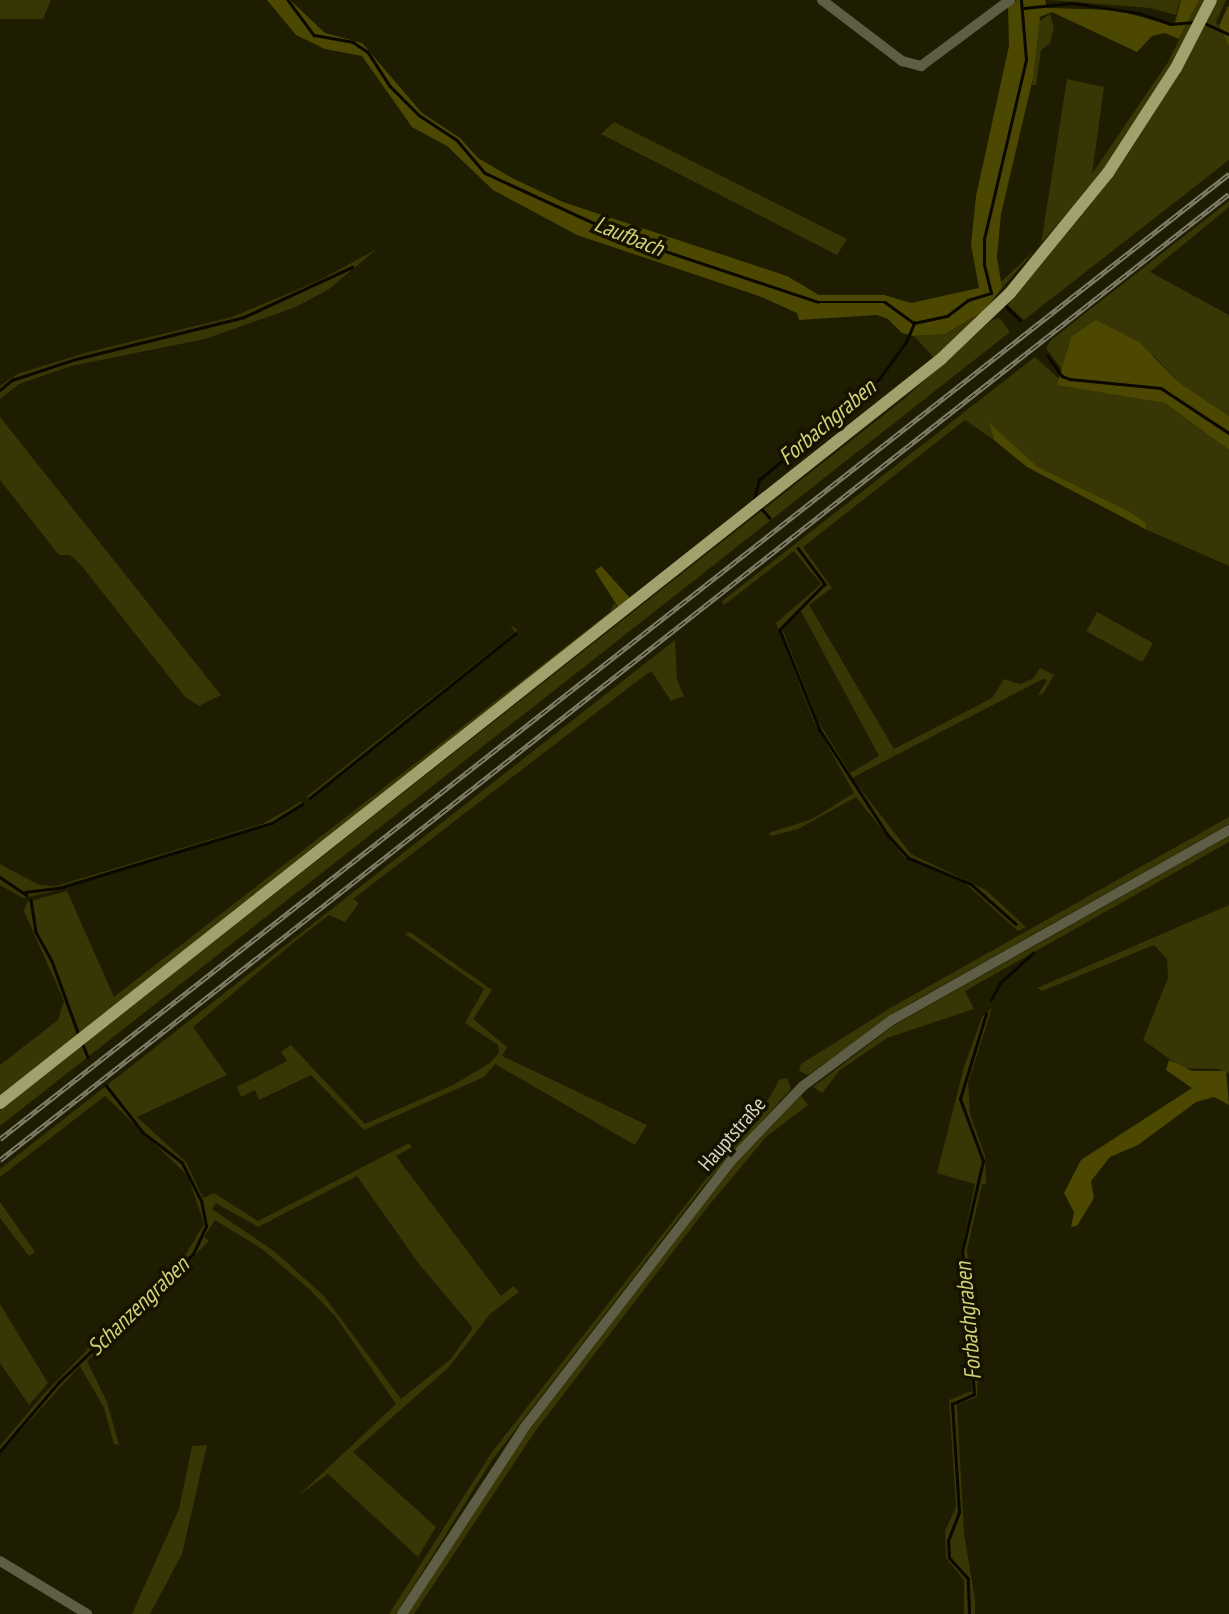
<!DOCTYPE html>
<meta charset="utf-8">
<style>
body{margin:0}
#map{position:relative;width:1229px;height:1614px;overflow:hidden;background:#1e1d02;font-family:"PT Sans Narrow",sans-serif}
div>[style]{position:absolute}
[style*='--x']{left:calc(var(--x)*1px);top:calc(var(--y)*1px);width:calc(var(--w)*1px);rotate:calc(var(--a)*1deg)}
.green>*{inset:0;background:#383604;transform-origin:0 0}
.forest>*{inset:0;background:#4c4801}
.stream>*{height:2.5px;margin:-1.25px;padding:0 1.25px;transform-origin:1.25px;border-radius:1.25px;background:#0b0800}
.minor>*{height:10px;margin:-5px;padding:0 5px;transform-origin:5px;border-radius:5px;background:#5e5d45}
.major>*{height:12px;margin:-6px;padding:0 6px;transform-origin:6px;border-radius:6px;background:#a2a06c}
.rail>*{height:5px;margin-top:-2.5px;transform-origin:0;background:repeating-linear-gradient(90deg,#151300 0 8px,#7f7f69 0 16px);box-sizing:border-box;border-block:2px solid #7f7f69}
span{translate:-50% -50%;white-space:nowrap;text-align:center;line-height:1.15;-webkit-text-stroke:7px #151300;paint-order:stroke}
.street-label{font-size:21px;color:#d7d7c7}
.water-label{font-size:23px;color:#d4d075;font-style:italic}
</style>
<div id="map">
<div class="green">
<div style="clip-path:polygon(0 0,51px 0,43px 19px,0 19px)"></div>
<div style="clip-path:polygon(1049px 0,1180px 0,1176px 15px,1150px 8px)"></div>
<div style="clip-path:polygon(1199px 0,1205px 0,1177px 55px,1105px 170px,1002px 288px,1001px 282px,1041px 244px,1067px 79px,1104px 87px,1092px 174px,1168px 62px)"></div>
<div style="clip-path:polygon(1217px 0,1226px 0,1216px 22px,1229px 46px,1229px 160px,1024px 320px,1008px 305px,1012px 298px,1119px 168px,1177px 77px)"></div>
<div style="clip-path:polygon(1050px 14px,1054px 27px,1050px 43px,1041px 50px,1036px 85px,1032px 85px,1037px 23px)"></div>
<div style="clip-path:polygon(614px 122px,847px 239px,837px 255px,601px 134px)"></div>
<div style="clip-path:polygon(1229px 201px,1229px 207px,1150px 272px,1229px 315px,1229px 416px,1177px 381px,1154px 356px,1068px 345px,1063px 371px,1046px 348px,1051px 340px)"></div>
<div style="clip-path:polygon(377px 249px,329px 289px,296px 307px,205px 339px,71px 366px,19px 384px,0 399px,0 386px,17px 374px,88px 352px,232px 317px,318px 281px)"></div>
<div style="clip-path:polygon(984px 311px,934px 358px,914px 336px,945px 334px)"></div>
<div style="clip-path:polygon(1000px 318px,1010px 332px,0 1126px,0 1110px,904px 399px,992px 320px)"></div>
<div style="clip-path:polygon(evenodd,1035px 357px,1059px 379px,1057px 384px,1165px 403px,1229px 450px,1229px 566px,1147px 530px,1146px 523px,1130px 512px,1038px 467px,989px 424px,994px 440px,965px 420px,803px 547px,832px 588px,809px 605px,894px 749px,992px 698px,1004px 679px,1020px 684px,1034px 678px,1040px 668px,1054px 675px,1043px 694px,1038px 695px,1047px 680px,1043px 679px,852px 778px,911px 854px,986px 890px,1026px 927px,1018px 931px,966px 884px,904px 857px,856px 797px,798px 829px,771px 836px,769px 833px,812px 819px,854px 793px,813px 720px,776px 623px,821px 584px,794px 551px,724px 605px,722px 601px,1035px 357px,801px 611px,879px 756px,850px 773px,818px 721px,782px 628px,801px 611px)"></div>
<div style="clip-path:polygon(0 417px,221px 695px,199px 706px,185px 697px,81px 565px,70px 555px,59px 555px,0 480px)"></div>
<div style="clip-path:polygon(614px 603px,620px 610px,0 1097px,0 1065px,58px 1020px,64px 1001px,24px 911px,27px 902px,67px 891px,114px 997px,610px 612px)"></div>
<div style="left:1097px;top:612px;width:64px;height:22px;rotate:29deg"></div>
<div style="clip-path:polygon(510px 625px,517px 629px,515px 636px,313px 798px,306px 797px,515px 632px)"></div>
<div style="clip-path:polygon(evenodd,675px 640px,677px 680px,684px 696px,671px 701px,652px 672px,648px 673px,353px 899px,359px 903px,345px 922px,329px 915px,294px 942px,193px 1027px,227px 1075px,137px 1117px,186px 1162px,203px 1198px,214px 1193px,258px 1221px,409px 1143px,412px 1147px,396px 1156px,501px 1296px,513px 1286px,519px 1292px,490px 1314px,448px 1368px,353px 1452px,436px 1527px,418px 1557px,328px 1474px,298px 1496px,396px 1404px,335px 1316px,309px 1289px,262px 1249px,215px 1220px,204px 1237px,209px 1241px,87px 1361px,107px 1402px,119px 1445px,114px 1444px,104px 1408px,80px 1366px,0 1453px,0 1446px,42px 1396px,87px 1350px,90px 1339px,103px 1336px,183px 1259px,204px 1224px,188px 1176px,105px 1096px,0 1177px,0 1169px,675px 640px,357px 1176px,419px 1264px,473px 1328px,450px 1360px,401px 1399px,324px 1296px,274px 1251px,212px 1209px,216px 1203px,258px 1227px,357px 1176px)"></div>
<div style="clip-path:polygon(302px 801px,303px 806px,275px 824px,54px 891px,23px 898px,0 885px,0 864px,39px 885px,56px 886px,262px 824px)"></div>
<div style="clip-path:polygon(1229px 817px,1229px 824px,909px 1004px,808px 1075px,799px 1071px,801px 1064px,892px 1007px)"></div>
<div style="clip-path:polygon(1229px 836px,1229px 842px,965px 991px,974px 1009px,887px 1038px,840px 1070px,822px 1093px,813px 1087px,893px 1026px)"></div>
<div style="clip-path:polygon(1229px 905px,1229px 1074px,1219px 1069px,1182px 1068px,1143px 1040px,1168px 978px,1167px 959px,1154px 945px,1042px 991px,1037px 988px)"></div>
<div style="clip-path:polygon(410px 932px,492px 990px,473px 1019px,507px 1047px,502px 1056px,647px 1125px,635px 1145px,495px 1064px,484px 1077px,364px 1130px,311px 1075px,259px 1100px,255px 1090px,241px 1097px,237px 1087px,287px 1061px,281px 1052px,291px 1045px,365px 1124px,455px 1084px,490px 1063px,499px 1053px,498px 1045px,465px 1023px,484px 989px,405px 934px)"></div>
<div style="clip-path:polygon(992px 1008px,968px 1083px,970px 1114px,985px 1156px,986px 1184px,982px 1184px,967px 1250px,979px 1359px,977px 1397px,957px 1404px,964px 1533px,975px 1600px,975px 1614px,964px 1614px,964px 1580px,946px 1558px,945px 1531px,956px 1507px,949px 1400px,972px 1391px,961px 1253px,975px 1184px,937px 1173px,964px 1067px,982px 1017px)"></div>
<div style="clip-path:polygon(787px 1078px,791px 1089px,705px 1184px,492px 1460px,396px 1614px,389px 1614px,492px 1452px,770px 1097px,779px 1080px)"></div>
<div style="clip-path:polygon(801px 1096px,808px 1105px,766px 1137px,706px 1209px,536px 1430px,414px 1614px,407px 1614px,503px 1464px,545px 1409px,736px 1163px)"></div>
<div style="clip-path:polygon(0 1202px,35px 1252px,29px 1256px,0 1218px)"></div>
<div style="clip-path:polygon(0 1304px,48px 1383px,29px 1405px,0 1363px)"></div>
<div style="clip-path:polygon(207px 1445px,182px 1554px,150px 1614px,132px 1614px,179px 1509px,192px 1446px)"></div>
</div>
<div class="forest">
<div style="clip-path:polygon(267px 0,290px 0,325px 33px,362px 43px,422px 113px,460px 138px,478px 158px,514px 179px,563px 202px,787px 276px,819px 295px,884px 295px,911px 303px,979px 288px,971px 245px,976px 196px,1009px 46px,1008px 6px,1017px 0,1045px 0,1047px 8px,1116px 10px,1174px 26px,1181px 0,1199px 0,1179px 39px,1165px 33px,1152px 36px,1137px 52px,1052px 12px,1040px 17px,1033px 78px,1001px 214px,997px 257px,1002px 288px,984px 311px,945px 334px,914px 336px,902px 333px,888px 319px,877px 315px,799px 320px,797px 313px,759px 296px,577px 235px,493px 190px,447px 146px,412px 127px,362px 56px,325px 49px,296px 35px)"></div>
<div style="clip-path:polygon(1228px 6px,1229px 7px,1229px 46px,1219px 26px)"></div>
<div style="clip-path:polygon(1096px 320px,1139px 342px,1177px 381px,1229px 416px,1229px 450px,1165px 403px,1057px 385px,1071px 337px)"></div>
<div style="clip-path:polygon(989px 423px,1038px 467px,1130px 512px,1146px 523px,1147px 530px,1027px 467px,994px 440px)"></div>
<div style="clip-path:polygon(601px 566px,630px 598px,618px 607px,595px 571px)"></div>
<div style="clip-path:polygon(1169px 1060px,1192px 1071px,1226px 1071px,1229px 1105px,1214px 1097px,1196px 1102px,1138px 1145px,1110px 1157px,1091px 1181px,1094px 1198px,1077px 1226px,1071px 1227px,1074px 1212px,1064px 1193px,1081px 1160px,1192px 1088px,1166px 1070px)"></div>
</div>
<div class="stream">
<div style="--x:288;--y:0;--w:44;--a:53.4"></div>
<div style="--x:314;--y:35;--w:40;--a:10"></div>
<div style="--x:353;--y:42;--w:18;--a:34"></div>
<div style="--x:368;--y:52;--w:40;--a:57.1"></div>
<div style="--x:390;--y:86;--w:41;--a:45"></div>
<div style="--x:419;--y:115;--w:45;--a:33.3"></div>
<div style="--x:457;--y:140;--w:43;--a:49.7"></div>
<div style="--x:485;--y:173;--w:155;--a:24.7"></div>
<div style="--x:626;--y:238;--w:202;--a:18.4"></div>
<div style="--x:818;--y:302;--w:67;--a:0"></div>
<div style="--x:885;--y:302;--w:36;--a:36"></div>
<div style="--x:914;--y:323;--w:34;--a:-12"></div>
<div style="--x:947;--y:316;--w:26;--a:-37"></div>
<div style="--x:968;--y:300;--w:24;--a:-17"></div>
<div style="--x:1024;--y:8;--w:48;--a:-5.9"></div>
<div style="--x:1072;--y:3;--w:68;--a:8.5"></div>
<div style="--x:1139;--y:13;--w:34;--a:19"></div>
<div style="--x:1171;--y:24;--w:23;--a:-5"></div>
<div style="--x:1204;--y:23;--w:27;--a:24"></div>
<div style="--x:991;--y:293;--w:30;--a:-104"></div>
<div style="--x:984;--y:264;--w:25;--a:-90"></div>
<div style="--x:984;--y:239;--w:184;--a:-76.8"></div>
<div style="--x:1026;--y:60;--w:60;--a:-94.8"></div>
<div style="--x:1004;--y:304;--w:23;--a:45"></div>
<div style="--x:1048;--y:356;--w:24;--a:55"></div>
<div style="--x:1062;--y:376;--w:9;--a:21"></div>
<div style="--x:1070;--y:379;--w:91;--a:5.6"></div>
<div style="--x:1161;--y:388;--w:82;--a:33.5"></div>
<div style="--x:0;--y:390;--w:16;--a:-40"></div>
<div style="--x:12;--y:380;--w:67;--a:-18.2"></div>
<div style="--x:76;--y:359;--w:173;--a:-14"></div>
<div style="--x:244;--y:317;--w:119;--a:-24.8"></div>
<div style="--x:754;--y:500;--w:21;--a:-76"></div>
<div style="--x:759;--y:480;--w:157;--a:-40.1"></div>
<div style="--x:879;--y:379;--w:46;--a:-53.9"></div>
<div style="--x:906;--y:342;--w:21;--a:-67"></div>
<div style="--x:761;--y:508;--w:13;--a:48"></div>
<div style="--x:798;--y:548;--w:45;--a:53.1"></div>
<div style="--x:825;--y:584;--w:64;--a:134.4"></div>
<div style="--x:780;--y:630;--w:108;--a:68.2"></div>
<div style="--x:820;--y:730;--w:125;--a:57.1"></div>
<div style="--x:888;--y:835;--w:31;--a:48"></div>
<div style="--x:909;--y:858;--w:67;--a:22.8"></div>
<div style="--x:971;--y:884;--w:60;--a:41.6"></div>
<div style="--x:310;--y:798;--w:263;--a:-38.7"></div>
<div style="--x:0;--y:877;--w:32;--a:34"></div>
<div style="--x:25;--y:892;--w:34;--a:-7"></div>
<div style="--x:59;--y:888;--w:223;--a:-17"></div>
<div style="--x:272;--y:823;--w:36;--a:-32"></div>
<div style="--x:31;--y:900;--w:32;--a:81"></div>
<div style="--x:36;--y:932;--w:33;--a:61"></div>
<div style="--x:52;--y:961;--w:79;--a:70"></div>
<div style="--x:991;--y:1000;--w:19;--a:-62"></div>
<div style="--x:1000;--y:983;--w:45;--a:-42.3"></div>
<div style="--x:83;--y:1045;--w:13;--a:67"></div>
<div style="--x:0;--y:1451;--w:89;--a:-49.5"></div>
<div style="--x:58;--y:1383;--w:187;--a:-43.7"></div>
<div style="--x:193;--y:1254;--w:31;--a:-65"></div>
<div style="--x:206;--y:1226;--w:25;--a:-101"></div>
<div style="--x:201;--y:1201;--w:42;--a:-116.6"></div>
<div style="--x:182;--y:1163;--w:49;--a:-142.4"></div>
<div style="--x:143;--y:1133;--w:60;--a:-128.2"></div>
<div style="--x:969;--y:1614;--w:35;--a:-92"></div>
<div style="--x:968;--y:1579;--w:28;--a:-132"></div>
<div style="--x:949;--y:1558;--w:17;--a:-93"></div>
<div style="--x:948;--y:1541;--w:31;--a:-69"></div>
<div style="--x:959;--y:1512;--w:108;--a:-93.7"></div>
<div style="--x:952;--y:1404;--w:24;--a:-24"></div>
<div style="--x:974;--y:1394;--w:143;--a:-94.8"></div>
<div style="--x:962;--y:1252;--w:93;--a:-77"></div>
<div style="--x:983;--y:1161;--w:66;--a:-110.4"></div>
<div style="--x:960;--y:1099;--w:89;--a:-73"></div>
</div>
<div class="minor">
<div style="--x:822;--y:0;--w:101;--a:37.3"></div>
<div style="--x:902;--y:61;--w:20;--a:15"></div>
<div style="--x:921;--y:66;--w:111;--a:-36.6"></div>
<div style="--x:0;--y:1561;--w:102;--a:31.3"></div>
<div style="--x:402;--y:1614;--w:222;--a:-56.7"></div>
<div style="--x:524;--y:1428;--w:336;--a:-52.2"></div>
<div style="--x:730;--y:1162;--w:105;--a:-46.2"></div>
<div style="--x:803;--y:1086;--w:111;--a:-36.6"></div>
<div style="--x:892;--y:1020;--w:387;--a:-29.4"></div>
</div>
<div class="major">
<div style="--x:0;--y:1103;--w:1200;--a:-38.33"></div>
<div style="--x:941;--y:359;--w:95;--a:-43.7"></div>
<div style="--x:1010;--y:293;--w:155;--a:-50.8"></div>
<div style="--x:1108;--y:173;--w:125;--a:-57.1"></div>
<div style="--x:1176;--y:68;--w:76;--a:-62.8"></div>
</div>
<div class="rail">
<div style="--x:0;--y:1139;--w:1563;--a:-38.14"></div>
<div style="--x:0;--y:1160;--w:1563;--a:-38.17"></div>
</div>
<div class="street-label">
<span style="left:732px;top:1134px;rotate:-49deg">Hauptstraße</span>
</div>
<div class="water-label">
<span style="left:629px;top:236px;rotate:22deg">Laufbach</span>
<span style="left:827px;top:422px;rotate:-40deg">Forbachgraben</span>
<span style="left:138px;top:1306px;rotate:-44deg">Schanzengraben</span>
<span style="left:968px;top:1321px;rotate:-95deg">Forbachgraben</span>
</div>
</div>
